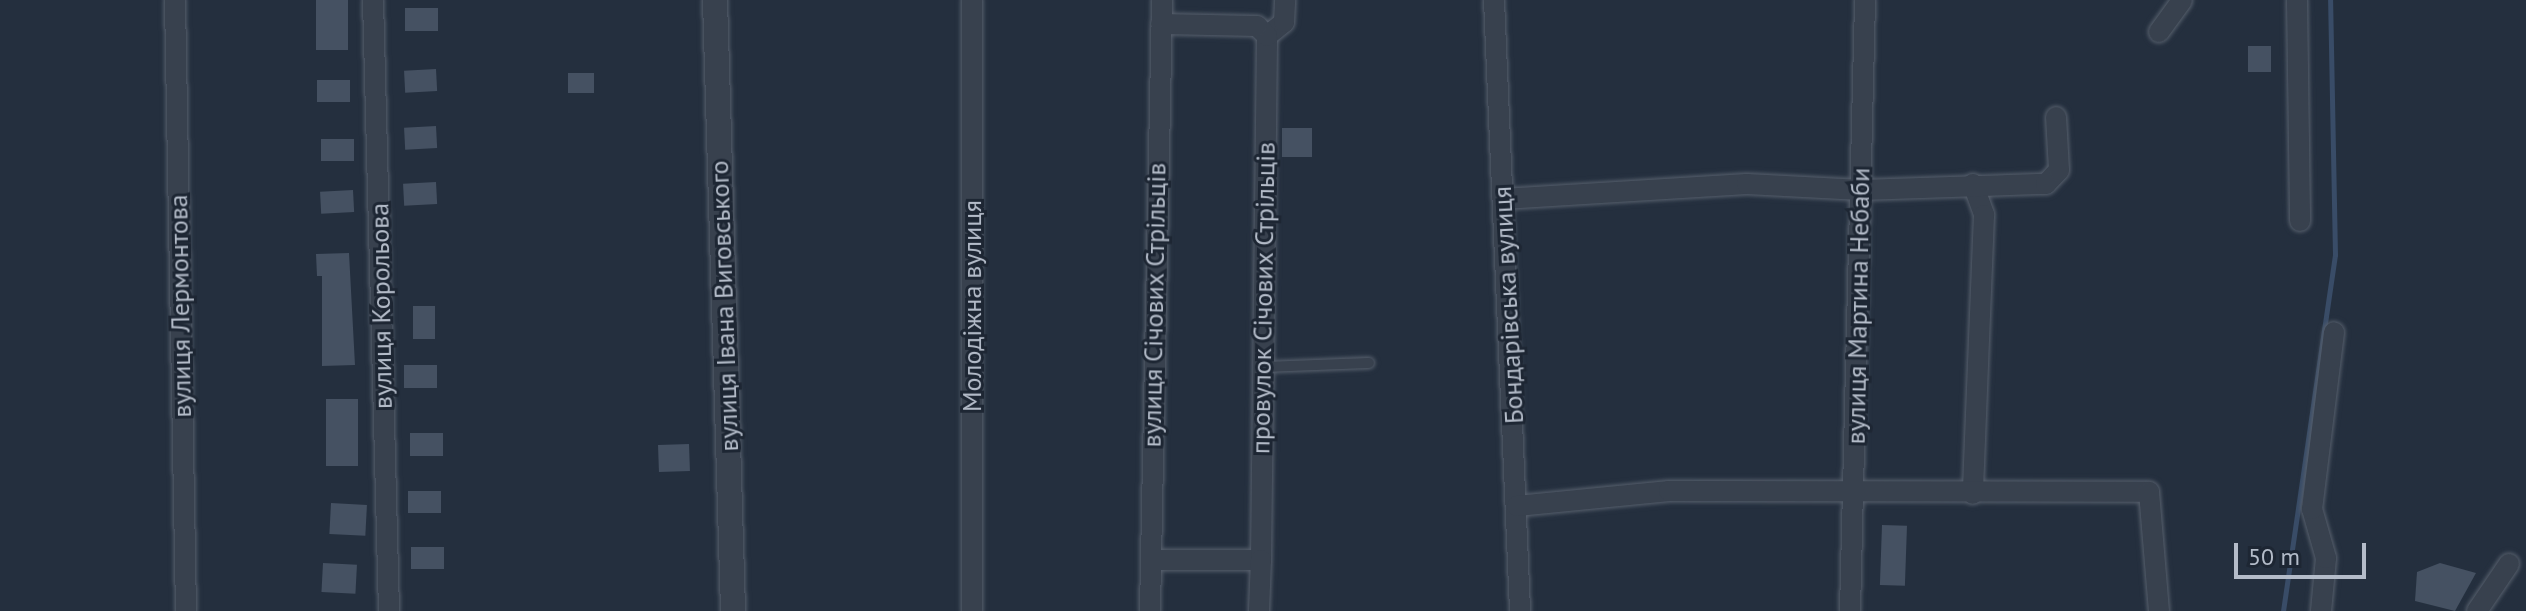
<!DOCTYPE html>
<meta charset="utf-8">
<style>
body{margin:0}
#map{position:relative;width:2526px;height:611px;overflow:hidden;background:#242f3e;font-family:"PT Sans",sans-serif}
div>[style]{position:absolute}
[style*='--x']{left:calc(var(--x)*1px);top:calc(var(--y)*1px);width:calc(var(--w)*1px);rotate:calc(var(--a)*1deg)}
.stream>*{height:5px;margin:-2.5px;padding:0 2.5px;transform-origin:2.5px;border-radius:2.5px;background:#394c67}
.building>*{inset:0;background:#455162;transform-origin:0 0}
.roads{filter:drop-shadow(0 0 2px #565f6c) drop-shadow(0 0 2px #565f6c)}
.service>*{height:10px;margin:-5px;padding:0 5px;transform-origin:5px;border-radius:5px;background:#38414e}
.minor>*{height:20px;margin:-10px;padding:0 10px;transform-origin:10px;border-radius:10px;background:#38414e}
.tertiary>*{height:24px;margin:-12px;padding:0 12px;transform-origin:12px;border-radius:12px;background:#38414e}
span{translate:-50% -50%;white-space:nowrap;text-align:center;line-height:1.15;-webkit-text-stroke:6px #1d2633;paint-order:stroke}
.street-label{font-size:26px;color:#b4bcc9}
.scale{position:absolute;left:2234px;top:543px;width:132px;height:36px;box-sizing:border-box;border:4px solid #b4bcc9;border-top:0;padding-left:10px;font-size:24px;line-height:28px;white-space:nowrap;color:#b4bcc9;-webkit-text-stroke:6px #1d2633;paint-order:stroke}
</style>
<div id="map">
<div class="stream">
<div style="--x:2283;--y:611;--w:360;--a:-81.7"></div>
<div style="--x:2335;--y:255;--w:255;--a:-91.1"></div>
</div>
<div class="building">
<div style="left:316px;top:0;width:32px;height:50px"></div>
<div style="left:405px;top:8px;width:33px;height:23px"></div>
<div style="left:2248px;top:46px;width:23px;height:26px"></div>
<div style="left:436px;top:69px;width:22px;height:32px;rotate:87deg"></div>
<div style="left:568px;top:73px;width:26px;height:20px"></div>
<div style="left:350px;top:80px;width:22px;height:33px;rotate:90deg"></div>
<div style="left:436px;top:126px;width:22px;height:32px;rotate:87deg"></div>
<div style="left:1312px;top:128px;width:29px;height:30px;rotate:90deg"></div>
<div style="left:354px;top:139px;width:22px;height:33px;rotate:90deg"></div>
<div style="left:436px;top:182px;width:22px;height:33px;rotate:87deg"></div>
<div style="left:353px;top:190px;width:22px;height:33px;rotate:87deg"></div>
<div style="clip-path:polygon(349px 253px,355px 365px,322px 366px,322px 276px,317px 276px,316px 254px)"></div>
<div style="left:413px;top:306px;width:22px;height:33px"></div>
<div style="left:404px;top:365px;width:33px;height:23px"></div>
<div style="left:326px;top:399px;width:32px;height:67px"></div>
<div style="left:410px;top:433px;width:33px;height:23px"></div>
<div style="left:689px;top:444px;width:27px;height:31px;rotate:88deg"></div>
<div style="left:441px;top:491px;width:22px;height:33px;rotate:90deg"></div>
<div style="left:331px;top:503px;width:36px;height:31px;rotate:3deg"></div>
<div style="left:1882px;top:525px;width:25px;height:60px;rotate:2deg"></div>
<div style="left:444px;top:547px;width:22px;height:33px;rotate:90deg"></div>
<div style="left:323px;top:563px;width:34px;height:29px;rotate:3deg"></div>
<div style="clip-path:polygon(2440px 563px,2476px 573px,2455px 611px,2415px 601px,2417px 572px)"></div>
</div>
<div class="roads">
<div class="service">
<div style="--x:1263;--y:367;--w:106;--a:-2.2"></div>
</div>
<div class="minor">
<div style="--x:175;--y:0;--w:611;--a:88.97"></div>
<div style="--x:373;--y:0;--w:611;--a:88.5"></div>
<div style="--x:972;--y:0;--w:611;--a:90"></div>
<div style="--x:1494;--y:0;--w:612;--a:87.56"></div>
<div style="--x:2297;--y:0;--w:221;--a:89.2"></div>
<div style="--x:2159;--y:32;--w:39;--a:-54"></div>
<div style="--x:1267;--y:36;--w:22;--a:-39"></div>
<div style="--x:1284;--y:22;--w:22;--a:-87"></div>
<div style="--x:1973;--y:184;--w:33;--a:70"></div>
<div style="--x:1984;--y:215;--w:279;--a:92.3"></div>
<div style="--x:1503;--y:199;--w:244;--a:-3.5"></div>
<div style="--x:1747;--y:184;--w:114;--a:3"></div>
<div style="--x:1861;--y:190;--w:185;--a:-1.9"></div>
<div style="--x:2046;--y:184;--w:19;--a:-47"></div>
<div style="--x:2059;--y:170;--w:53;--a:-93.2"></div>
<div style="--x:1517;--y:506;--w:153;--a:-5.6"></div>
<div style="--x:1669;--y:491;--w:480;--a:0.1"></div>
<div style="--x:2149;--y:492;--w:119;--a:85.2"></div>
<div style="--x:1151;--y:560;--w:110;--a:0"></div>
<div style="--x:1261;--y:560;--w:524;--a:-89.34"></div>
<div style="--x:1267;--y:36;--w:14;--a:-135"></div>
<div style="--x:1257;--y:26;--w:96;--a:-178.8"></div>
<div style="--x:1150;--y:611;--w:611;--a:-88.87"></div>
<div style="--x:1259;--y:611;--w:51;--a:-87.8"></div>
<div style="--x:1850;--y:611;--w:611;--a:-88.59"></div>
<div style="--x:2321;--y:611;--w:53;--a:-84.6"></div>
<div style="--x:2326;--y:558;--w:51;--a:-105.9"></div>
<div style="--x:2312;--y:509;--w:178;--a:-82.9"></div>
<div style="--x:2477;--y:611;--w:57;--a:-55.8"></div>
</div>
<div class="tertiary">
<div style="--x:715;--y:0;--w:611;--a:88.31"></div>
</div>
</div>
<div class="street-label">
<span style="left:1263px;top:298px;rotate:-89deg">провулок Січових Стрільців</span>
<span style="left:1154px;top:305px;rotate:-89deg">вулиця Січових Стрільців</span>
<span style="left:1508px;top:305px;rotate:-93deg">Бондарівська вулиця</span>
<span style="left:180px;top:306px;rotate:-91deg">вулиця Лермонтова</span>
<span style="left:381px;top:306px;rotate:-91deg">вулиця Корольова</span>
<span style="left:724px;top:306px;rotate:-92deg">вулиця Івана Виговського</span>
<span style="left:972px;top:306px;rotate:-90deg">Молодіжна вулиця</span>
<span style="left:1858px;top:306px;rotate:-89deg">вулиця Мартина Небаби</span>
</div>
<div class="scale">50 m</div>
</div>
